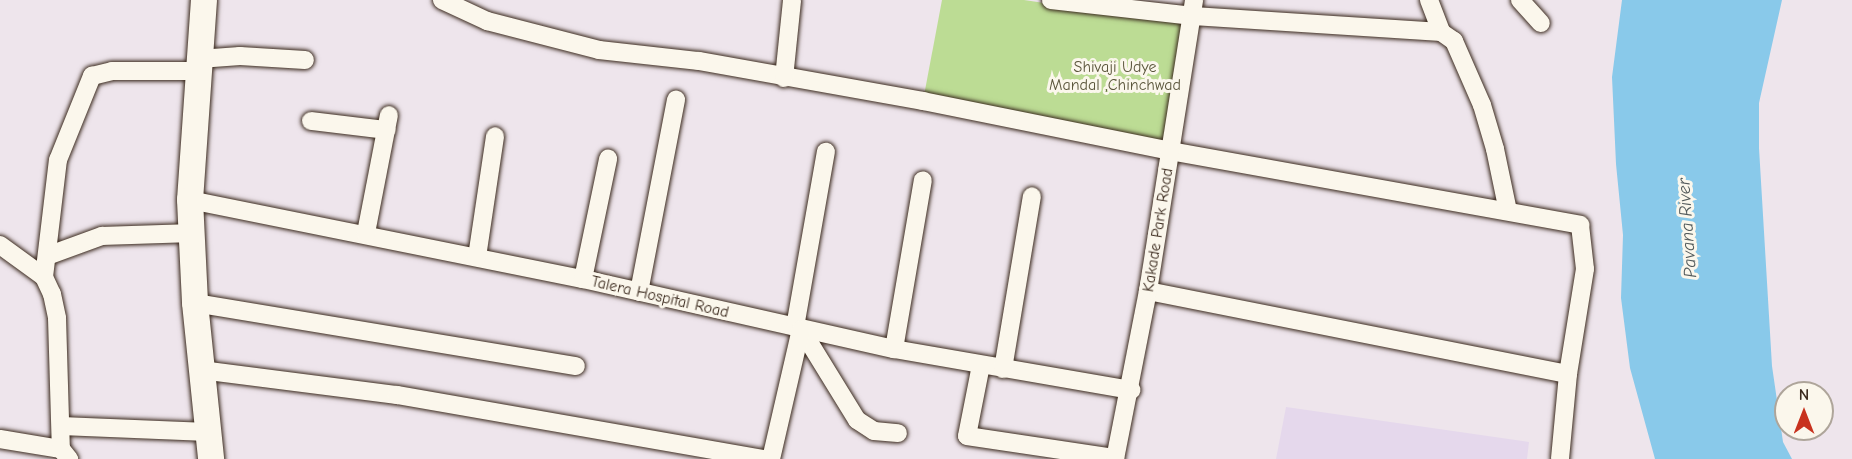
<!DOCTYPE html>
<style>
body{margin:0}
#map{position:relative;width:1852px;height:459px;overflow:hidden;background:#eee5ec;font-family:"Comic Neue",sans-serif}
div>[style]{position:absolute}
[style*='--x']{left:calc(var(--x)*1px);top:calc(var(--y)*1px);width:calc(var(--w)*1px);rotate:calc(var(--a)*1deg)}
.built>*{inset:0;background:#e5d8ec}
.green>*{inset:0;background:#bcdc94}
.water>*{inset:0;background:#89c9ea}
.roads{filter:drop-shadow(0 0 2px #3b2a1e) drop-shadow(0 0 2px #3b2a1e)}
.minor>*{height:18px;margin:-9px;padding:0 9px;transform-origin:9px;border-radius:9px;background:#fbf7ec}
.secondary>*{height:26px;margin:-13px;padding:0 13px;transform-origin:13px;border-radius:13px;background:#fbf7ec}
span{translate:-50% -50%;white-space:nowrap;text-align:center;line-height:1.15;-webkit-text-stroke:6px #fbf7ec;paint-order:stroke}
.park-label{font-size:16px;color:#5b563c}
.street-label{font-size:16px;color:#3b2a1e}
.water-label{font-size:18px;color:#525a5b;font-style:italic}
.north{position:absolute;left:1774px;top:381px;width:60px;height:60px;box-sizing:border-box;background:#fbf7ec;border:2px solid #aea59a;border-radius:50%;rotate:0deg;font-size:16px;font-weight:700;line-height:24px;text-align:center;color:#3b2a1e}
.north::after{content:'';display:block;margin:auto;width:21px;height:27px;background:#c8321e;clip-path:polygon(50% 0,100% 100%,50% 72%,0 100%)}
</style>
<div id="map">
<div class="built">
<div style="clip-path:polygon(1286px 407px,1529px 442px,1527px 459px,1276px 459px)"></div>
</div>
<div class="green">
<div style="clip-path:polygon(942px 0,1024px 0,1192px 25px,1170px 151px,923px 101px)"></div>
</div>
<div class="water">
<div style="clip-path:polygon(1622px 0,1782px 0,1759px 103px,1759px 148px,1772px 366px,1783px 442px,1792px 459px,1655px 459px,1630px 368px,1621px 298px,1623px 235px,1616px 164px,1612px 77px)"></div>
</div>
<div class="roads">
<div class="minor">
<div style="--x:442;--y:0;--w:50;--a:25"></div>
<div style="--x:487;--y:21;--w:116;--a:14.5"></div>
<div style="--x:599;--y:50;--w:101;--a:6.3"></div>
<div style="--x:699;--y:61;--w:228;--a:10.1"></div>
<div style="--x:923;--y:101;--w:252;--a:11.4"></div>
<div style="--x:1170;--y:151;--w:417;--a:10.2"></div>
<div style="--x:1580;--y:225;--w:44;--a:83.5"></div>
<div style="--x:1585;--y:269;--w:106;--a:99.2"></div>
<div style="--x:1568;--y:374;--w:85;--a:95.4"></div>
<div style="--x:1051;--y:0;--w:143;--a:6.4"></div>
<div style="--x:1193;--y:16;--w:249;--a:3.7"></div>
<div style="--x:1429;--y:0;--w:34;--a:69"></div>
<div style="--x:1441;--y:32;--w:16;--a:35"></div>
<div style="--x:1454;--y:41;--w:70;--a:66.4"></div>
<div style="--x:1482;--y:105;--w:46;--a:73.5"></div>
<div style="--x:1495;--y:149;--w:63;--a:78.2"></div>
<div style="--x:1520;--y:0;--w:31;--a:48"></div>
<div style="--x:199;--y:59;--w:41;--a:-4.2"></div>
<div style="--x:240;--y:56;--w:65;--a:3.5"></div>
<div style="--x:784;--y:78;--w:78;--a:-84.1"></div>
<div style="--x:311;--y:121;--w:76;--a:6.8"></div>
<div style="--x:190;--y:200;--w:401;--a:11.4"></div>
<div style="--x:583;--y:279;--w:319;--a:12.7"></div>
<div style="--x:894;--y:349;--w:241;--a:9.8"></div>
<div style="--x:366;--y:233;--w:120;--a:-79"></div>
<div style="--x:0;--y:245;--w:54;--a:36"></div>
<div style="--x:44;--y:277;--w:19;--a:65"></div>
<div style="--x:52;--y:294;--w:25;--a:78"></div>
<div style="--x:57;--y:318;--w:131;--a:88.3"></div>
<div style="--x:47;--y:256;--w:59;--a:-20"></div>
<div style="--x:102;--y:236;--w:90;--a:-1.9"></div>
<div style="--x:477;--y:257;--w:122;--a:-81.5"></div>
<div style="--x:44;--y:277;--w:118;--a:-83.2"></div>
<div style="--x:58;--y:160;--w:91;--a:-68"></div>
<div style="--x:92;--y:76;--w:21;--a:-14"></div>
<div style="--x:112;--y:71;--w:87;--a:0"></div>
<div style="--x:583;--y:279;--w:123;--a:-78.2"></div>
<div style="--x:1148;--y:291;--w:428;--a:11.2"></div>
<div style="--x:639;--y:292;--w:196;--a:-79.1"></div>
<div style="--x:195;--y:303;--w:386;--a:9.4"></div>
<div style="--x:795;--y:327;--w:178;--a:-80"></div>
<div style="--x:801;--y:329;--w:107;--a:58.4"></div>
<div style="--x:857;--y:420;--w:20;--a:33"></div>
<div style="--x:874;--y:431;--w:24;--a:5"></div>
<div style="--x:894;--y:349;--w:171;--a:-80.3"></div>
<div style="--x:981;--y:365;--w:72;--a:101.2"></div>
<div style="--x:967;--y:436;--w:150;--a:8.5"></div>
<div style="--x:1003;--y:369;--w:175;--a:-80.5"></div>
<div style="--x:201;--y:370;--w:198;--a:7.3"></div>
<div style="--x:397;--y:395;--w:372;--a:9.9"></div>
<div style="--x:61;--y:426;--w:147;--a:2.3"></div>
<div style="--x:0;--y:439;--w:62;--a:9.3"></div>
<div style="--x:61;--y:449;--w:13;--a:51"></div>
<div style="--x:771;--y:459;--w:133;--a:-77"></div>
<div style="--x:1115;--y:459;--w:171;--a:-78.9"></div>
<div style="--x:1148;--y:291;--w:295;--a:-81"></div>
</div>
<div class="secondary">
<div style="--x:204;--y:0;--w:200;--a:94"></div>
<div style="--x:190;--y:200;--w:103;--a:87.2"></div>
<div style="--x:195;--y:303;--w:157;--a:84.1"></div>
</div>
</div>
<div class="park-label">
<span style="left:1115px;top:76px">Shivaji Udye<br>Mandal ,Chinchwad</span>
</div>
<div class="street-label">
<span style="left:1158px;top:230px;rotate:-81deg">Kakade Park Road</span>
<span style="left:660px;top:297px;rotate:13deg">Talera Hospital Road</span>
</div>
<div class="water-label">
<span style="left:1688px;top:228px;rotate:-94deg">Pavana River</span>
</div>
<div class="north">N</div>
</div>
